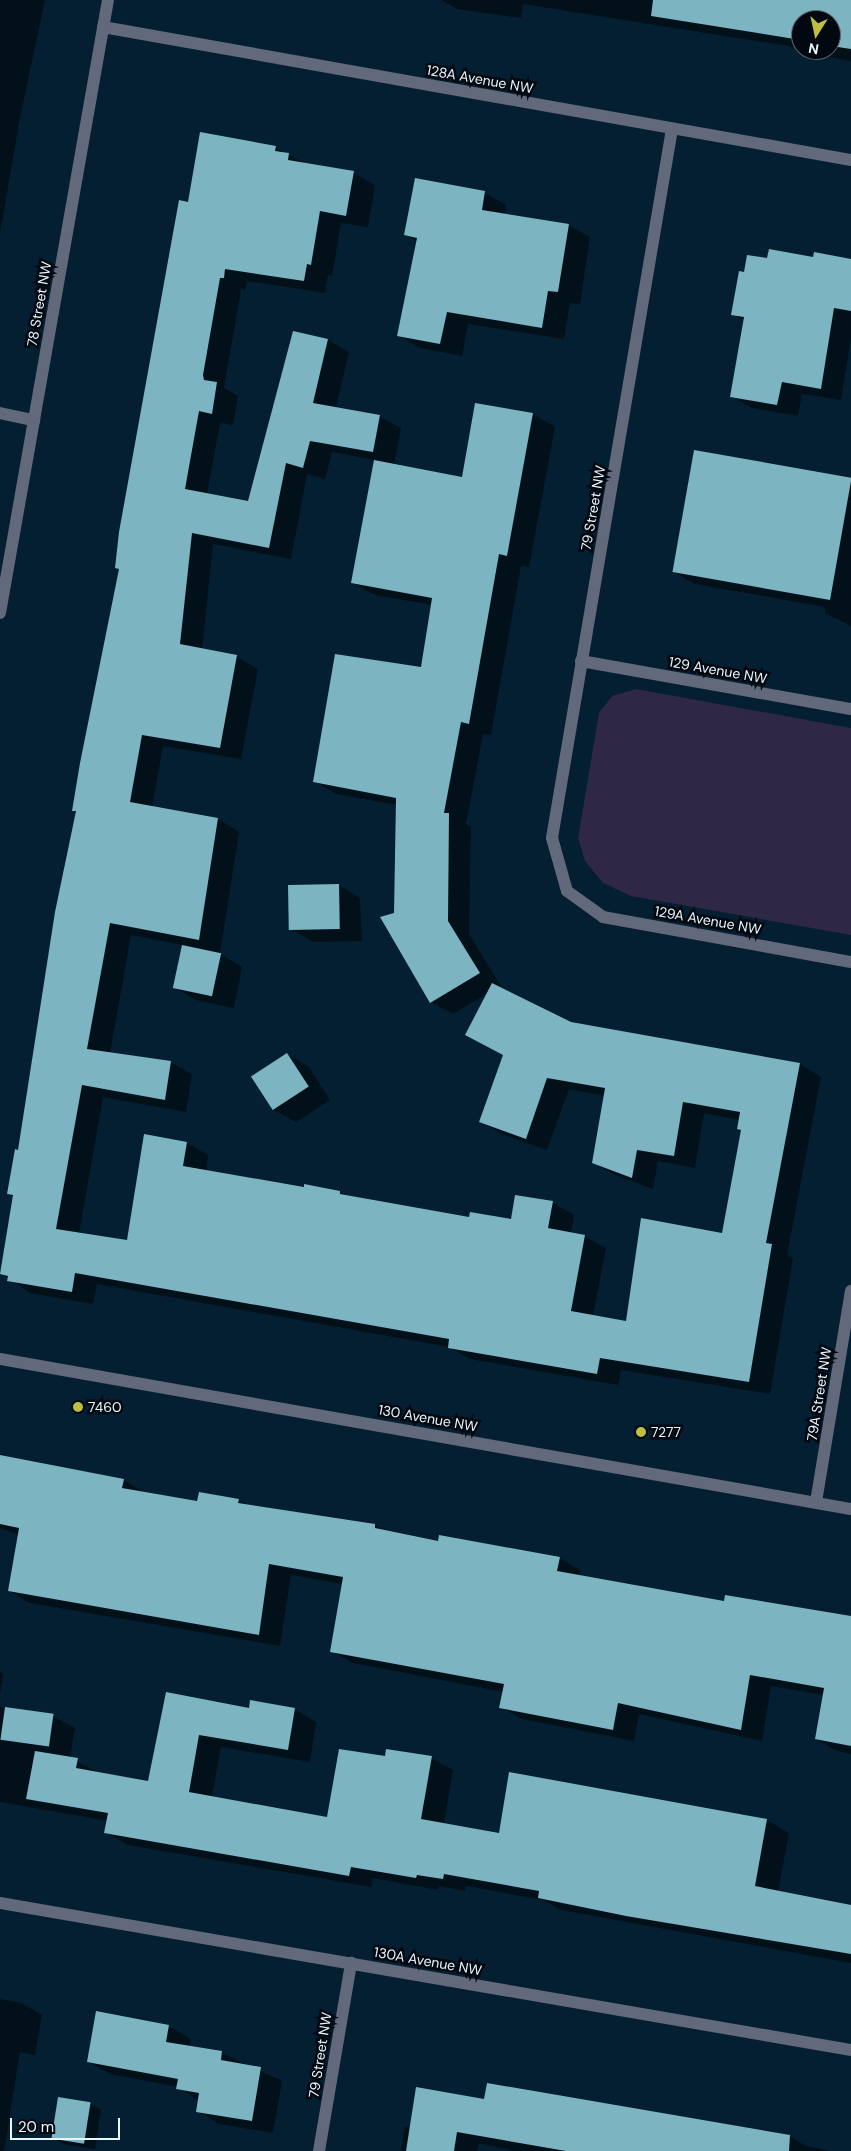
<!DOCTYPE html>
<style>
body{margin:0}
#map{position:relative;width:851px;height:2151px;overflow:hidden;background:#041f31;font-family:"DM Sans",sans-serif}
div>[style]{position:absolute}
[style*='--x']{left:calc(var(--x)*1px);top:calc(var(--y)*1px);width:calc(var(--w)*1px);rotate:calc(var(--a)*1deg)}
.green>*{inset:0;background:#2f2746}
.shadow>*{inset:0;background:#0007}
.building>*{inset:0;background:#7db4c2;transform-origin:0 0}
.minor>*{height:12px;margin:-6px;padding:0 6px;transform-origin:6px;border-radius:6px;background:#62697a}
.dots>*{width:14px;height:14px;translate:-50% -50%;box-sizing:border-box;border:2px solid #010810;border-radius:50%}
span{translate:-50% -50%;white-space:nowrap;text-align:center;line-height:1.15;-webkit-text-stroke:5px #010810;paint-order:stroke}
.street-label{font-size:14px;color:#ecf5fd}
.poi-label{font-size:14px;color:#ecf5fd}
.left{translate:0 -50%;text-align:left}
.north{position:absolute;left:791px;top:10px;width:50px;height:50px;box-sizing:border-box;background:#010810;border:1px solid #5f676f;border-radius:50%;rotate:190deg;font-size:14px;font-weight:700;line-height:20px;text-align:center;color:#ecf5fd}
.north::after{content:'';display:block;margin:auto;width:18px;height:22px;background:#bebf42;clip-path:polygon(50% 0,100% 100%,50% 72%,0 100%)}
.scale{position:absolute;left:10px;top:2118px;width:110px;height:22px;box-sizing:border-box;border:2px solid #ecf5fd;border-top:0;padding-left:6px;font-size:15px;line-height:18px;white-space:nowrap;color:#ecf5fd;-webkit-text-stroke:4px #010810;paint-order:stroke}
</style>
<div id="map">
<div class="green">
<div style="clip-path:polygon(636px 689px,851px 728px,851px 935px,631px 896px,603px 883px,585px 861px,578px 838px,599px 713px,612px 696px)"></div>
</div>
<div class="shadow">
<div style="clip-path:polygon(0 0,45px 0,19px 123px,0 234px)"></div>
<div style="clip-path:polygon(441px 0,851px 0,851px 61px,824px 56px,812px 50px,831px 50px,831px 20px,801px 20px,801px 48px,523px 4px,521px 18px,457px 9px)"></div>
<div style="clip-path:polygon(evenodd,276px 148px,306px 164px,354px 173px,375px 185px,368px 227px,341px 223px,332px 276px,328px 275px,325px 293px,247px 281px,245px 290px,241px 289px,224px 388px,238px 396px,233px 425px,220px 423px,207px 494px,249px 502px,294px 332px,328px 340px,349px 352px,336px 408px,379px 416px,401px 428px,394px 466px,463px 479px,476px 405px,533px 414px,555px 427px,529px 567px,521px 566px,491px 735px,483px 734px,466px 824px,471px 827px,469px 934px,501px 986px,499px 987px,570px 1024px,800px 1064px,821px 1077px,787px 1255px,793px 1258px,770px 1394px,621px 1370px,618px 1385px,470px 1359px,449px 1347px,97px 1284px,93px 1304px,30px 1293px,1px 1273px,14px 1197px,8px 1194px,19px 1151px,77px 813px,73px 810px,120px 570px,116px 567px,189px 203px,276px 148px,332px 452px,375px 460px,353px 583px,375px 595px,432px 605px,422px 668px,314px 781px,336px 794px,397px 805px,395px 914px,431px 1002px,453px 1014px,488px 993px,504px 1055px,481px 1122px,502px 1134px,547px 1150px,569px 1089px,605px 1096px,594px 1163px,615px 1175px,653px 1189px,658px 1161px,695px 1168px,704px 1113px,740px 1120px,738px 1129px,742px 1131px,723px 1234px,627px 1322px,593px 1316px,606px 1248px,584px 1236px,571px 1233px,574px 1215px,553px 1203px,512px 1221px,470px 1218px,348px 1197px,340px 1192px,206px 1171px,208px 1155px,187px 1143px,145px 1135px,128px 1242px,79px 1234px,103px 1097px,186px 1112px,192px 1074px,170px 1062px,110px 1053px,131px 935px,183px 945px,175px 988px,196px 1000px,234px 1008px,242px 967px,220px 954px,239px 832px,218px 819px,152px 808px,163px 746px,241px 759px,258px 669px,237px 657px,202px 650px,213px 544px,291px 559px,307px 474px,325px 479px,332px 452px)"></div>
<div style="clip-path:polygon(485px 193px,506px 205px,505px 215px,568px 225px,590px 237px,580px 304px,570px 303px,564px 339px,468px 324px,462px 356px,420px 348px,398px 335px,418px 242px,406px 235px)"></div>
<div style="clip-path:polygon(814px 259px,851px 260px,851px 338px,841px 400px,802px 394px,798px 416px,752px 408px,731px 396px,744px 321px,733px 314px,745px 274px,768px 260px)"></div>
<div style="clip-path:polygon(851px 480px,851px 626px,825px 613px,825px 607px,695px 584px,674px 572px)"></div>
<div style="clip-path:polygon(339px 885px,360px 898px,362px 941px,313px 942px,291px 929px)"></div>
<div style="clip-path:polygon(287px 1054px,309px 1067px,330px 1100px,296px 1122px,274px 1110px)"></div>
<div style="clip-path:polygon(0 1456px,123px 1480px,144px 1492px,198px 1502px,239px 1500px,248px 1506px,375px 1525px,386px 1531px,439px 1542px,559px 1558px,580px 1570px,579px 1576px,725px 1603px,851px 1617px,851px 1754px,837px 1751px,816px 1739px,824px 1695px,771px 1686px,762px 1741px,639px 1714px,634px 1741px,522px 1719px,501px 1707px,504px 1692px,353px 1663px,331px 1651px,343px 1584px,291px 1575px,280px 1646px,30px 1603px,9px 1591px,19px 1535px,0 1528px)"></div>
<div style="clip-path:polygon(0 1672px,3px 1674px,0 1695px)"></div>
<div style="clip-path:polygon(167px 1693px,250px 1709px,294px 1709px,316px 1722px,310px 1762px,221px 1747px,212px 1797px,328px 1818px,386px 1757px,431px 1758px,453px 1770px,444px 1824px,500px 1834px,767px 1820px,789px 1833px,778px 1892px,851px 1906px,851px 1963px,561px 1910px,543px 1900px,466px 1886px,465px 1891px,439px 1886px,438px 1890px,373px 1878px,371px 1887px,128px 1845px,106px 1832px,108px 1821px,0 1802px,0 1707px,52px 1716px,75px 1728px,70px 1758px,99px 1773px,149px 1783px)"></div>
<div style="clip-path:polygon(0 1999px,21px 2003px,42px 2015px,35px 2055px,20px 2052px,4px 2151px,0 2151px)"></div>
<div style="clip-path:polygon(97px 2013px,169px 2026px,191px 2039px,189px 2047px,222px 2053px,282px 2081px,273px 2133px,219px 2124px,197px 2111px,199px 2101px,178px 2087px,110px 2074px,88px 2062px)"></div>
<div style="clip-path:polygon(485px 2100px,787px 2135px,806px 2146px,831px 2151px,514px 2151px,479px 2143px,477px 2151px,401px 2151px,405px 2127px,411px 2128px)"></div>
<div style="clip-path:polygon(91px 2104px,101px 2110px,95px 2149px,63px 2144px,53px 2138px)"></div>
</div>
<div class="building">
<div style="clip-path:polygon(653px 0,851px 0,851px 49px,831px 46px,831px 20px,801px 20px,801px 40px,651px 16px)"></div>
<div style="clip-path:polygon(200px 132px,276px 146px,275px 151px,289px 153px,288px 160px,354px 171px,346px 216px,320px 211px,311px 265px,307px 264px,304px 281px,225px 269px,224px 278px,220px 278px,203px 375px,204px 380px,217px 382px,212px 414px,199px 411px,185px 489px,248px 501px,293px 331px,328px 339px,313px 403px,380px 415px,373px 452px,310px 441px,303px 468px,286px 463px,269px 548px,192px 533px,180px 644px,237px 655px,220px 748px,142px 735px,130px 802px,218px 818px,199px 940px,110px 923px,87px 1049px,171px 1061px,165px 1100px,82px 1085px,56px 1229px,127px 1240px,144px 1134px,187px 1142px,183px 1166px,304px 1187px,304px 1184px,340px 1191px,340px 1194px,469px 1217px,470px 1212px,511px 1219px,515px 1195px,553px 1201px,548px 1228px,585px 1235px,571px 1311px,626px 1321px,641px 1218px,722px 1233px,741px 1130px,737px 1129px,740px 1112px,683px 1102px,674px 1156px,637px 1150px,632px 1178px,592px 1163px,605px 1088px,547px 1078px,526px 1139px,479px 1122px,503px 1055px,465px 1035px,492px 983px,571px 1022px,800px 1063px,766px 1243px,772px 1244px,749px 1382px,600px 1358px,597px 1374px,448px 1348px,449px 1339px,75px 1273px,72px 1292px,7px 1281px,8px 1276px,0 1274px,13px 1195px,7px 1194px,15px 1149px,18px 1150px,55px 912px,76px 811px,72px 811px,80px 763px,119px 569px,115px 568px,119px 532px,179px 200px,188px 202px)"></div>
<div style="clip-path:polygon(415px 178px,485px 191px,482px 210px,569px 224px,558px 292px,548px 291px,542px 328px,447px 312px,440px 344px,397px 336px,417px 238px,404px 235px)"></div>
<div style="clip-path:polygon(769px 249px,813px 257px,814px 252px,851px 259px,851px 311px,834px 308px,821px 389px,782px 382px,777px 405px,730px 397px,744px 317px,731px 315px,739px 271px,744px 272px,747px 255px,767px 258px)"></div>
<div style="clip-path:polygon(475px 403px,533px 413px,507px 556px,499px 554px,469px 724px,461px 722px,444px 813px,449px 813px,448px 921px,480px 973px,430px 1003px,380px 917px,394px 913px,396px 798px,313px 782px,335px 654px,421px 667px,432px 598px,351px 583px,374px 460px,462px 477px)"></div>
<div style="left:694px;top:450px;width:160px;height:124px;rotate:10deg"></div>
<div style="left:339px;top:884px;width:45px;height:51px;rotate:89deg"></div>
<div style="left:182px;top:945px;width:40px;height:44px;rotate:12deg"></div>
<div style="left:287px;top:1053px;width:40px;height:43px;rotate:57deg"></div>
<div style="clip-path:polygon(0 1455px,124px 1479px,122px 1488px,197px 1501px,199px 1492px,239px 1499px,238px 1503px,375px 1524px,375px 1528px,438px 1541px,439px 1535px,560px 1557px,557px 1571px,724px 1601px,725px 1595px,851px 1616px,851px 1746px,815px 1739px,824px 1688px,750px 1675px,741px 1730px,618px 1703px,613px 1730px,499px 1708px,504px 1684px,330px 1652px,343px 1577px,269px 1564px,259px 1635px,8px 1591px,19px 1528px,0 1524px)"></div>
<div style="clip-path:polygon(166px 1692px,249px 1708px,250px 1700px,295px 1708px,288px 1750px,199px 1735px,189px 1792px,327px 1817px,339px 1749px,385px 1756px,386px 1749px,432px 1756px,421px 1819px,499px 1833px,509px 1772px,767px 1819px,755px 1886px,851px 1905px,851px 1954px,626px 1916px,538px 1898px,539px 1891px,444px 1874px,443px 1879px,417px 1875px,416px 1878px,351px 1867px,349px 1876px,104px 1833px,108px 1813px,26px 1799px,35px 1751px,78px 1758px,76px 1768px,148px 1781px)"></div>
<div style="left:5px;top:1707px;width:49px;height:33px;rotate:8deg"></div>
<div style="clip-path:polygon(96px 2011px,169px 2025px,166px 2042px,222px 2051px,221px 2060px,261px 2067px,252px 2121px,196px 2112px,199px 2093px,176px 2089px,178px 2079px,87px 2062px)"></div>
<div style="clip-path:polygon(487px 2083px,790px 2135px,789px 2151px,566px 2151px,457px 2132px,454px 2151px,406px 2151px,416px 2087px,484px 2099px)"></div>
<div style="left:58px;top:2097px;width:33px;height:42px;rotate:9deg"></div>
</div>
<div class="minor">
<div style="--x:103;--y:27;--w:760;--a:10.08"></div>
<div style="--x:672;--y:129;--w:719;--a:99.61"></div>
<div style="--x:552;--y:838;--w:55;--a:74.2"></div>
<div style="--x:567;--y:891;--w:44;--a:35.8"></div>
<div style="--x:603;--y:917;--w:252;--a:10.3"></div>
<div style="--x:0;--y:413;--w:35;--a:12"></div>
<div style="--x:0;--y:613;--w:622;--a:-80.01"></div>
<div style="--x:581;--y:661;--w:274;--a:10.1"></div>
<div style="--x:0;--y:1359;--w:864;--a:10"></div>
<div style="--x:816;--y:1502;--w:214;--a:-80.6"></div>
<div style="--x:0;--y:1903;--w:864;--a:9.8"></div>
<div style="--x:319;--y:2151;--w:191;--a:-80.3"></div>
</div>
<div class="dots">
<div style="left:78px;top:1407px;background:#bebf42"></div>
<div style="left:641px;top:1432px;background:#bebf42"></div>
</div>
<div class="street-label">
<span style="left:480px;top:79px;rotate:10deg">128A Avenue NW</span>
<span style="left:39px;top:304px;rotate:-80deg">78 Street NW</span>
<span style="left:593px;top:508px;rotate:-80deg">79 Street NW</span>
<span style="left:718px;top:670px;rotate:10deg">129 Avenue NW</span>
<span style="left:708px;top:920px;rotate:10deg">129A Avenue NW</span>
<span style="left:819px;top:1394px;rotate:-81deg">79A Street NW</span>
<span style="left:428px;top:1418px;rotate:10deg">130 Avenue NW</span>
<span style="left:428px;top:1961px;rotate:10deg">130A Avenue NW</span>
<span style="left:320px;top:2055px;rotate:-81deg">79 Street NW</span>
</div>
<div class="poi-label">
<span class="left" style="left:88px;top:1407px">7460</span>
<span class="left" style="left:651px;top:1432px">7277</span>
</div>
<div class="north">N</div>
<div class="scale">20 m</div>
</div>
